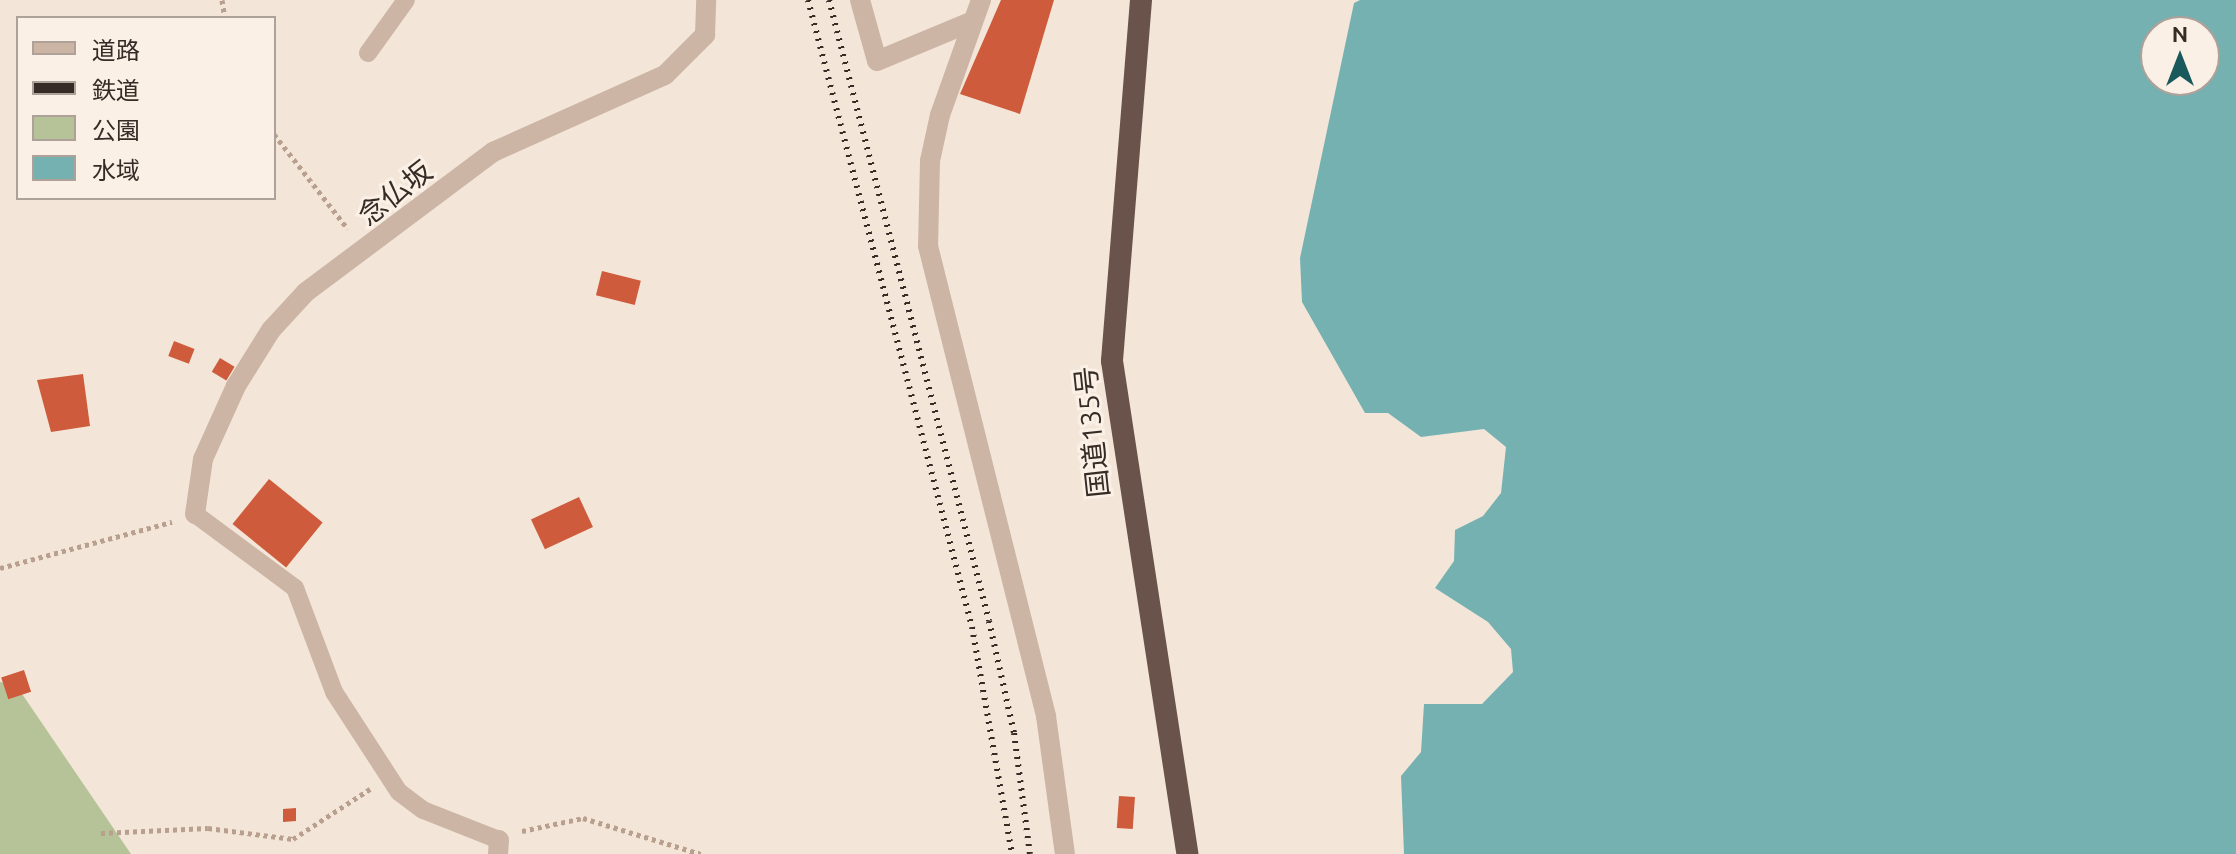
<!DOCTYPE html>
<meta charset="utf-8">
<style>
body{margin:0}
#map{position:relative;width:2236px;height:854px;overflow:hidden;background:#f3e6d9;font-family:Ubuntu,"Noto Sans JP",sans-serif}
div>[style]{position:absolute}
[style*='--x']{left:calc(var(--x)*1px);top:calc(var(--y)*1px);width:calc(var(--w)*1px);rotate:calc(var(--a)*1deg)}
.green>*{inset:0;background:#b6c398}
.water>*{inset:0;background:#76b1b2}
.building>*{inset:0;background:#ce5c3c;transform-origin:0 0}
.path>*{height:5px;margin-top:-2.5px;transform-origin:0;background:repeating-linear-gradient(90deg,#b89f8e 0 4px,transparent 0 8px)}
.service>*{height:18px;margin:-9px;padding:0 9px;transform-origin:9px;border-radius:9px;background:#ccb5a4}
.minor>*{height:20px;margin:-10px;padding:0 10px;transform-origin:10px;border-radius:10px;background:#ccb5a4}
.trunk>*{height:22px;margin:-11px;padding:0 11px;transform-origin:11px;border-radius:11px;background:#69534a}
.rail>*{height:6px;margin-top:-3px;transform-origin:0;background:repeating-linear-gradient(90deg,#372b26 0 2px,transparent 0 8px)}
span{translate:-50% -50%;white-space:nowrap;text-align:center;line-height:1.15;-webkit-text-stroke:6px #fbf0e6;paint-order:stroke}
.street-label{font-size:28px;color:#372b26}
.legend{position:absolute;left:16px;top:16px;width:260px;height:184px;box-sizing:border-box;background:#fbf0e6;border:2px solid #ada199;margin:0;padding:10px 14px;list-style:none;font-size:24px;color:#372b26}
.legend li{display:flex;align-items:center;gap:16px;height:40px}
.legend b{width:40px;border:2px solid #ada199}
.north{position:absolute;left:2140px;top:16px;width:80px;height:80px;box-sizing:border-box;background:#fbf0e6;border:2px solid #ada199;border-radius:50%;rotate:0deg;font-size:22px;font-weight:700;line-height:32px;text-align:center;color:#372b26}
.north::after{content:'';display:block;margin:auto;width:28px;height:36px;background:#19585b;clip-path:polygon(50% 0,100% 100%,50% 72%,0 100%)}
</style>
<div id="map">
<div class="green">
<div style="clip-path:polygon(0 682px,16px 685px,131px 854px,0 854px)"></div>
</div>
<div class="water">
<div style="clip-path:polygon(evenodd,1360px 0,2236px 0,2236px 854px,1404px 854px,1401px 776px,1421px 752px,1424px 704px,1482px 704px,1513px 672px,1511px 649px,1488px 622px,1435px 588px,1454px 561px,1455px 530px,1483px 516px,1501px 493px,1506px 447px,1484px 429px,1421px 437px,1388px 413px,1365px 413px,1302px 302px,1300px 258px,1354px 3px,1360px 0,2156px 32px,2204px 32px,2204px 80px,2156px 80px,2156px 32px)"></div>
</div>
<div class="building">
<div style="clip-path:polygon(1001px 0,1054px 0,1020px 114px,960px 94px)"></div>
<div style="left:602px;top:271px;width:40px;height:25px;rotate:14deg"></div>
<div style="left:174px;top:341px;width:22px;height:16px;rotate:21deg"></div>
<div style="left:220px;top:358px;width:17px;height:16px;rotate:31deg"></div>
<div style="clip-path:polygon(83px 374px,90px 426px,51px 432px,37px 380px)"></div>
<div style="left:269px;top:479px;width:69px;height:58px;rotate:39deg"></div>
<div style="left:579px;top:497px;width:33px;height:53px;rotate:65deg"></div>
<div style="left:24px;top:670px;width:23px;height:24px;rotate:72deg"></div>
<div style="left:1119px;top:796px;width:16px;height:32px;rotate:4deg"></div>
<div style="clip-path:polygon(296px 808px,296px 821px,283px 822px,283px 809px)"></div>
</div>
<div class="path">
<div style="--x:222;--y:0;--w:18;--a:81"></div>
<div style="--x:274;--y:134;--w:120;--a:52.1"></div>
<div style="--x:0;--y:568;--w:178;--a:-15"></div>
<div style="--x:522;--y:831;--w:62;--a:-12"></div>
<div style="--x:583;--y:818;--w:123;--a:17"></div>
<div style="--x:101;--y:833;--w:107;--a:-2.7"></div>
<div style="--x:208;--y:828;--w:86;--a:7.4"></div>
<div style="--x:293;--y:839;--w:92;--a:-33"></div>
</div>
<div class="service">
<div style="--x:368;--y:53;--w:65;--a:-54.4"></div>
<div style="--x:195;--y:514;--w:124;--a:36.5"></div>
<div style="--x:295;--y:588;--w:111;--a:69.4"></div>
<div style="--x:334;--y:692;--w:119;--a:57"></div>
<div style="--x:399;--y:792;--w:30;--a:37"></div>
<div style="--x:423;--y:810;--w:82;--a:21.5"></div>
</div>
<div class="minor">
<div style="--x:860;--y:0;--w:63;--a:74.4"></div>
<div style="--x:877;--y:61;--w:104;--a:-22.6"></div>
<div style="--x:981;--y:0;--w:122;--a:109.6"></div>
<div style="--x:940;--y:115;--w:47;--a:102.3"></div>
<div style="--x:930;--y:161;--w:85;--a:91.3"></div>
<div style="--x:928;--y:246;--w:485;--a:75.9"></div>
<div style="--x:1046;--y:716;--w:139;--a:82.2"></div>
<div style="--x:195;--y:514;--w:56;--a:-81.7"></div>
<div style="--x:203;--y:459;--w:80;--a:-65.7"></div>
<div style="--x:236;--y:386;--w:66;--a:-58"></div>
<div style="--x:271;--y:330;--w:52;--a:-47.4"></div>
<div style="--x:306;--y:292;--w:234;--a:-36.8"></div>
<div style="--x:493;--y:152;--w:188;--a:-24.1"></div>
<div style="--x:665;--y:75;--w:57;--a:-45"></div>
<div style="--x:705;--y:35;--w:35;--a:-88"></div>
<div style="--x:498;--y:854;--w:14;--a:-86"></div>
</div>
<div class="trunk">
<div style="--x:1141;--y:0;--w:362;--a:94.6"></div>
<div style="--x:1112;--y:361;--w:499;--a:81.3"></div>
</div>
<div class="rail">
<div style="--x:808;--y:0;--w:648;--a:75.34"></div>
<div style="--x:972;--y:627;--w:230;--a:80"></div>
<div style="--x:829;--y:0;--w:641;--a:75.55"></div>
<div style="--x:989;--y:621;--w:115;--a:77.4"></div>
<div style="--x:1014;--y:733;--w:122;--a:82.5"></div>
</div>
<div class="street-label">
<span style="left:395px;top:193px;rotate:-38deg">念仏坂</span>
<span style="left:1092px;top:432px;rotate:-96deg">国道135号</span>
</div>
<ul class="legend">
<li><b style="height:10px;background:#ccb5a4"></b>道路</li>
<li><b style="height:10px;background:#372b26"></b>鉄道</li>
<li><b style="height:22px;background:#b6c398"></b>公園</li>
<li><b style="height:22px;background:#76b1b2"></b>水域</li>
</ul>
<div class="north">N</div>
</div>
